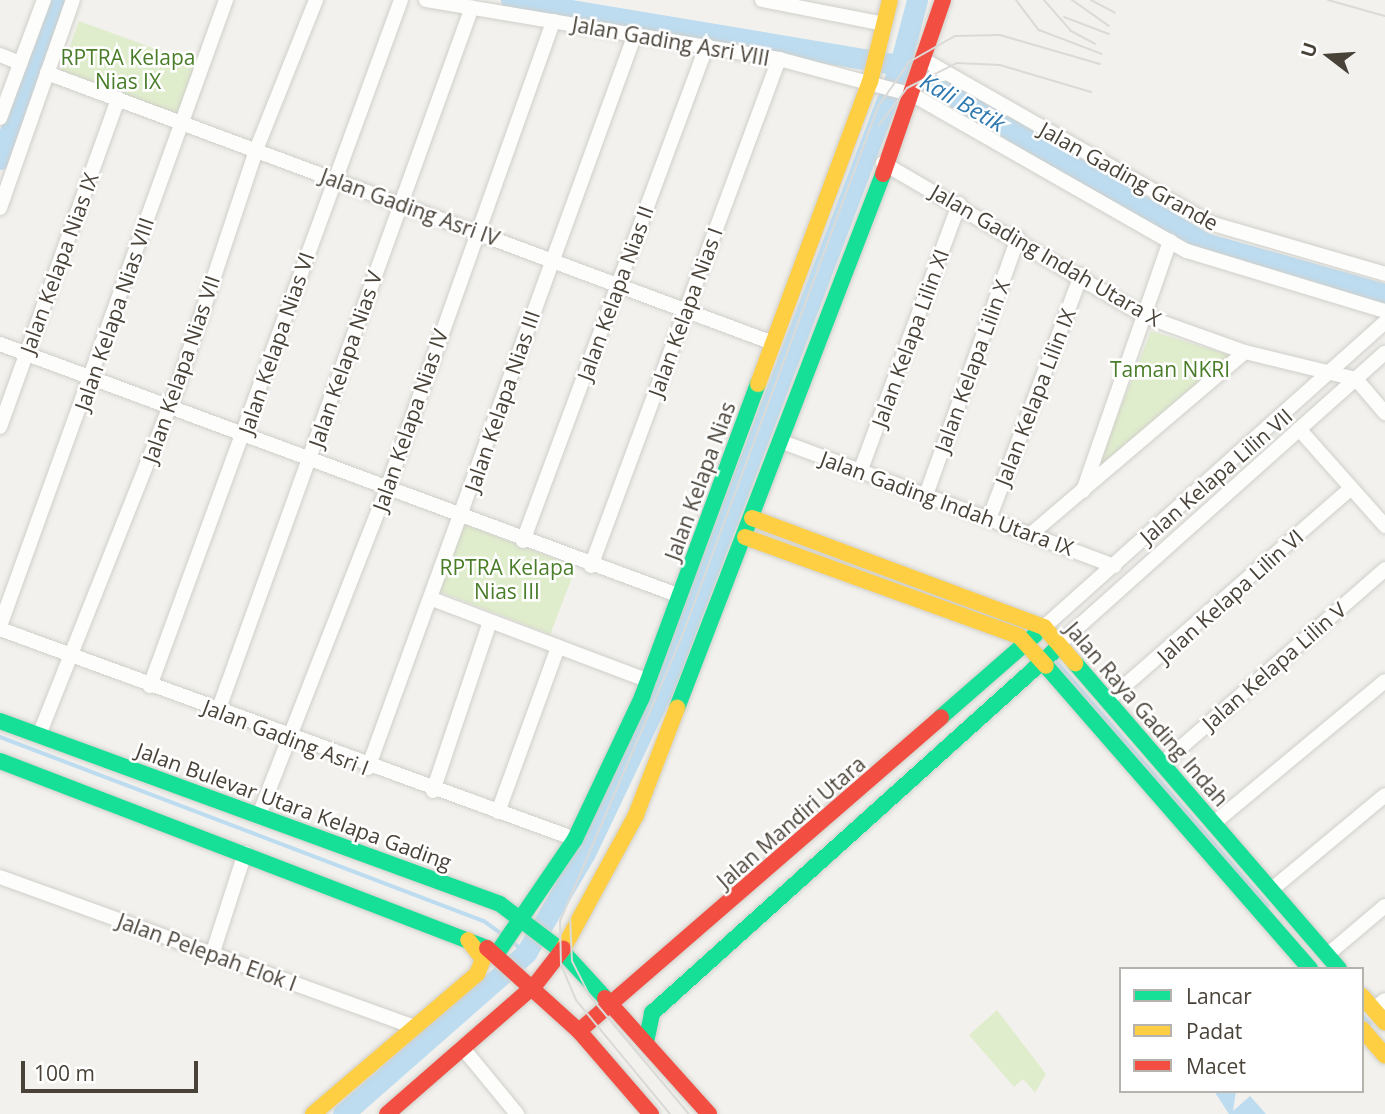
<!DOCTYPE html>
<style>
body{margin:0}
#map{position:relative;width:1385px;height:1114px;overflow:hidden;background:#f2f1ed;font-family:"Open Sans",sans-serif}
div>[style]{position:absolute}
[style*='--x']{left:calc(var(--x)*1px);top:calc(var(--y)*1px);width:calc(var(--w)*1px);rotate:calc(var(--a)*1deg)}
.green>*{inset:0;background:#e0edcd;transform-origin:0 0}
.water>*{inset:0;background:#bddcf0}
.stream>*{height:3.5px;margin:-1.75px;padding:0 1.75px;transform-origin:1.75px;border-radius:1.75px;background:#bddcf0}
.river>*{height:21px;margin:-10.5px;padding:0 10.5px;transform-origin:10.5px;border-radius:10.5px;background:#bddcf0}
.roads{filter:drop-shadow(0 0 2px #d0cfca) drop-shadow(0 0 2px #d0cfca)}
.street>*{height:14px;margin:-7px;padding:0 7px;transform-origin:7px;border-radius:7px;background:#fdfdfc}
.fast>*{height:16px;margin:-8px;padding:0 8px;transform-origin:8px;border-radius:8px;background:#16e098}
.slow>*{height:16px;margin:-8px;padding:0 8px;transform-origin:8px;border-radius:8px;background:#ffcf43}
.jam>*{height:16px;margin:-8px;padding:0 8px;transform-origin:8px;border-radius:8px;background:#f24e42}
.tram>*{height:2px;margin:-1px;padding:0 1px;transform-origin:1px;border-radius:1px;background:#dadad9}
span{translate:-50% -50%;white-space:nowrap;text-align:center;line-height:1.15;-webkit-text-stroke:5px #fff;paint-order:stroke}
.street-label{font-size:21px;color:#494238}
.park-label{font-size:21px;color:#497d29}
.water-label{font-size:23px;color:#2d79b0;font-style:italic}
.legend{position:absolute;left:1119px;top:967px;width:245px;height:126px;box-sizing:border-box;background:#fff;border:2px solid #b6b3af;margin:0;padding:9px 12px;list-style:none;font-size:21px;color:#494238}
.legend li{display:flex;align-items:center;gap:14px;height:35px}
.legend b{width:35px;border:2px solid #b6b3af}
.north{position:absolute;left:1294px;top:21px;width:70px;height:70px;-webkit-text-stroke:5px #fff;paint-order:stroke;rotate:287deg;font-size:19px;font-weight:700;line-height:28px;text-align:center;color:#494238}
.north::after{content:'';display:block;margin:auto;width:24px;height:32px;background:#494238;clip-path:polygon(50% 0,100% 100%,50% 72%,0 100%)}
.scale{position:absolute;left:21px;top:1061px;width:177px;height:32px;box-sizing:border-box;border:4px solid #494238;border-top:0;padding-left:9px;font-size:21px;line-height:24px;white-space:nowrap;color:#494238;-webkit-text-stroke:5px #fff;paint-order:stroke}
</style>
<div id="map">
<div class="green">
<div style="left:79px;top:21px;width:124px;height:57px;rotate:20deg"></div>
<div style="clip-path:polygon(1151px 331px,1233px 356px,1093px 477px)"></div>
<div style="left:464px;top:524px;width:120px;height:72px;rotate:21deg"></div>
<div style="clip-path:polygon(997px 1010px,1046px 1074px,1035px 1093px,1023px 1079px,1014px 1087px,969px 1035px)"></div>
</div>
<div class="water">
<div style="clip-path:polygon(1214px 1091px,1236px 1091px,1233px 1111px,1250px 1096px,1266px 1114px,1229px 1114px)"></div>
</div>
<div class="stream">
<div style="--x:725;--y:518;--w:16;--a:22"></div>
<div style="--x:1056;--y:661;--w:324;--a:49.1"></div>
<div style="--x:0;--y:737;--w:518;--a:20.82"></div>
<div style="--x:484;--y:921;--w:22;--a:36"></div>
<div style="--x:514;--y:943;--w:16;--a:40"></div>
<div style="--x:1362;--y:1015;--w:12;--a:48"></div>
</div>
<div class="river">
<div style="--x:511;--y:0;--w:394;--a:9.5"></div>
<div style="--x:900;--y:65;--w:353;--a:30.3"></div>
<div style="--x:1205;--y:243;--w:187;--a:15.8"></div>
<div style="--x:0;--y:159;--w:169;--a:-70"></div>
<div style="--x:343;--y:1114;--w:244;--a:-41.3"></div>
<div style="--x:526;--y:953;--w:116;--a:-59.5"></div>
<div style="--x:585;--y:853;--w:176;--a:-64.5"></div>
<div style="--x:661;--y:694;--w:673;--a:-69.19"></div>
<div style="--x:900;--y:65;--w:67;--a:-75.3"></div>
</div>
<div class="roads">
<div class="street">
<div style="--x:426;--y:0;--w:358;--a:9.5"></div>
<div style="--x:779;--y:59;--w:139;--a:15"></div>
<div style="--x:913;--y:95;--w:315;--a:29.7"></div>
<div style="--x:1187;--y:251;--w:207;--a:16.9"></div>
<div style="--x:762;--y:0;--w:124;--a:11.1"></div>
<div style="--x:0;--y:55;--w:22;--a:22"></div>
<div style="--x:926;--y:61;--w:327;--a:29.7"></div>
<div style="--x:1210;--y:223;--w:182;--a:16.2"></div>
<div style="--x:47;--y:73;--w:775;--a:20.4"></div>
<div style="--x:0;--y:118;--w:126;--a:-69.6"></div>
<div style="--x:883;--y:163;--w:306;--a:30.3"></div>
<div style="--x:1147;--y:317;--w:104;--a:19.7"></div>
<div style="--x:1245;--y:352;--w:114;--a:13.7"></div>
<div style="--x:1356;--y:379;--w:45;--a:49.5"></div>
<div style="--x:0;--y:208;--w:220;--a:-70.7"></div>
<div style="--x:0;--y:344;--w:725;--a:20.33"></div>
<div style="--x:0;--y:427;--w:349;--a:-70.2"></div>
<div style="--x:1299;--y:429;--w:130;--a:48.4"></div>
<div style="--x:780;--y:441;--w:357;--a:20.5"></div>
<div style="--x:860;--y:472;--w:286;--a:-69.7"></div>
<div style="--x:1083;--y:491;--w:265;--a:-70.8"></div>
<div style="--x:926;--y:495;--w:273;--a:-70.3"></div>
<div style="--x:989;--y:519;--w:261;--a:-69.3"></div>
<div style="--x:1031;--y:534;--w:281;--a:-40.4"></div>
<div style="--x:523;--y:541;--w:529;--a:-69.65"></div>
<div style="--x:591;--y:566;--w:541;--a:-69.65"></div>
<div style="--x:432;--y:599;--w:232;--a:20.7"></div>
<div style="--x:0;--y:626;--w:666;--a:-70.15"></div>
<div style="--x:1044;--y:627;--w:457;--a:-41.8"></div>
<div style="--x:0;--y:629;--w:612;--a:20.06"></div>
<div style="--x:1059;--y:644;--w:437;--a:-41.8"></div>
<div style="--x:150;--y:686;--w:730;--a:-69.9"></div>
<div style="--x:1107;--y:701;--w:324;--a:-41.1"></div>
<div style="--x:218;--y:711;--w:748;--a:-70.16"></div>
<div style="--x:39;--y:735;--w:367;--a:-68.3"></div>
<div style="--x:175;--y:394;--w:257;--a:-71.6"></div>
<div style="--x:256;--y:150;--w:162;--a:-68.2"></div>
<div style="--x:1163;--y:763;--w:295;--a:-41.1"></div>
<div style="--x:368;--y:768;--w:781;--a:-70.01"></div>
<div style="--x:433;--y:791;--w:178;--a:-71.4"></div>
<div style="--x:498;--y:812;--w:176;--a:-70"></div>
<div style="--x:259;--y:815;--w:348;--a:-68.6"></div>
<div style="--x:386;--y:491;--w:499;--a:-70.4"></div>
<div style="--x:1214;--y:823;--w:222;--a:-39.7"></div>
<div style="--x:0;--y:877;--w:441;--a:19.9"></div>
<div style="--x:1271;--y:890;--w:148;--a:-39.8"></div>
<div style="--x:212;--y:955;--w:107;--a:-72.1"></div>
<div style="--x:1327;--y:955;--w:76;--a:-40.2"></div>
<div style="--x:1374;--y:1009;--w:14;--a:-39"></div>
<div style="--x:462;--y:1047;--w:87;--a:50.6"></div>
</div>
<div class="fast">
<div style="--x:1075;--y:663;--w:404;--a:49.2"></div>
<div style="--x:1046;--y:666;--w:402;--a:48.9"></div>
<div style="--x:677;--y:708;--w:572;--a:-68.9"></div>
<div style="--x:941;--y:717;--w:125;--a:-41.1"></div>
<div style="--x:0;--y:721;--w:532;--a:20.1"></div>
<div style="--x:500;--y:904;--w:78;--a:37.2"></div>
<div style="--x:562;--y:951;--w:64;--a:47.5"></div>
<div style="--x:0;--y:761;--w:522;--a:21.01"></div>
<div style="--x:498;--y:952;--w:137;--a:-55.7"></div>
<div style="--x:575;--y:839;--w:157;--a:-64.7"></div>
<div style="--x:642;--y:697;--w:334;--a:-69.7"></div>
<div style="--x:646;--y:1042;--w:30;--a:-78"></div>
<div style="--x:652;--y:1013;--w:540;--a:-42"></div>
</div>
<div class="slow">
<div style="--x:758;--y:384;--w:322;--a:-69.7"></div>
<div style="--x:870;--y:82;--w:84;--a:-76.3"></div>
<div style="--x:752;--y:518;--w:312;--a:20.5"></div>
<div style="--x:1044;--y:627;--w:48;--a:49.3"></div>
<div style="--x:745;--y:537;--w:291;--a:19.9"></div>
<div style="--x:1019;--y:636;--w:40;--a:48"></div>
<div style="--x:563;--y:949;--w:153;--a:-61.4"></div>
<div style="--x:636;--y:815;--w:115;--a:-69"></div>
<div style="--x:1362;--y:996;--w:35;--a:49"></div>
<div style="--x:1362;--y:1029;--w:35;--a:49"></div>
<div style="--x:313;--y:1114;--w:216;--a:-40.5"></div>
<div style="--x:477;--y:974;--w:16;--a:-68"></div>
<div style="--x:483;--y:959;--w:24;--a:-128"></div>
</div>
<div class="jam">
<div style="--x:883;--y:174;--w:184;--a:-71"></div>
<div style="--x:487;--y:948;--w:124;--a:42.1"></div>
<div style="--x:579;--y:1031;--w:110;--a:49.1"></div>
<div style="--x:605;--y:998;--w:156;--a:48.1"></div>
<div style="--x:579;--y:1031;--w:479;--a:-40.9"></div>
<div style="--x:387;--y:1114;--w:196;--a:-41.1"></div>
<div style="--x:535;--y:985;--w:46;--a:-52.1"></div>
</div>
</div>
<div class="tram">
<div style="--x:1016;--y:0;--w:38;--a:53"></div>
<div style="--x:1039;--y:30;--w:67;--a:20.9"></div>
<div style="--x:1044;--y:0;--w:41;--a:48.9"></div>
<div style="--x:1071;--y:31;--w:27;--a:28"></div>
<div style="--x:1072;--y:0;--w:45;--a:35.1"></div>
<div style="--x:1091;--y:0;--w:27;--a:28"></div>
<div style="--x:1328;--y:0;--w:59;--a:15.7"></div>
<div style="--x:1064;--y:17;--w:48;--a:20.7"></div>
<div style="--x:879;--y:125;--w:46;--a:-52.9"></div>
<div style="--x:907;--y:88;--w:56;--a:-26.6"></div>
<div style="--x:957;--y:63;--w:43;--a:2.7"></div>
<div style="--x:1000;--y:65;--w:95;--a:16.5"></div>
<div style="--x:570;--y:917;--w:44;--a:87.4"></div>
<div style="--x:572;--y:961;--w:38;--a:63"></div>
<div style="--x:589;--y:995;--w:155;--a:50"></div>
<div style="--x:670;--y:1114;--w:148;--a:-129.5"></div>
<div style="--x:576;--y:1000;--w:38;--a:-113"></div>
<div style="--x:561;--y:965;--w:44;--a:-91.3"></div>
<div style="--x:560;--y:921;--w:307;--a:-66.8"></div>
<div style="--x:681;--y:639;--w:567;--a:-69.68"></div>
<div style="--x:878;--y:107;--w:55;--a:-55.4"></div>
<div style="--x:909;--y:62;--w:53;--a:-29.5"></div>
<div style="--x:955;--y:36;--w:45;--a:-1.3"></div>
<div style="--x:1000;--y:35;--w:104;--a:16.2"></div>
</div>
<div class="street-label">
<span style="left:671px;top:41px;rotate:10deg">Jalan Gading Asri VIII</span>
<span style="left:1129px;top:176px;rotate:29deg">Jalan Gading Grande</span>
<span style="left:410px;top:207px;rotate:20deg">Jalan Gading Asri IV</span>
<span style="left:1046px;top:255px;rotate:30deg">Jalan Gading Indah Utara X</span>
<span style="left:59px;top:263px;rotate:-70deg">Jalan Kelapa Nias IX</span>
<span style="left:615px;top:293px;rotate:-70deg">Jalan Kelapa Nias II</span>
<span style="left:685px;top:312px;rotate:-70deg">Jalan Kelapa Nias I</span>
<span style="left:114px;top:314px;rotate:-71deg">Jalan Kelapa Nias VIII</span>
<span style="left:910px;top:338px;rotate:-70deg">Jalan Kelapa Lilin XI</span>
<span style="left:276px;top:343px;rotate:-71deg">Jalan Kelapa Nias VI</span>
<span style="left:345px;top:359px;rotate:-71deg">Jalan Kelapa Nias V</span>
<span style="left:972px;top:366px;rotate:-70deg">Jalan Kelapa Lilin X</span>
<span style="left:181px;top:369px;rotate:-71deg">Jalan Kelapa Nias VII</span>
<span style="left:1035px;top:397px;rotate:-69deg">Jalan Kelapa Lilin IX</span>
<span style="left:502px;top:401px;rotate:-71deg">Jalan Kelapa Nias III</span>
<span style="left:410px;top:420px;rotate:-71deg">Jalan Kelapa Nias IV</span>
<span style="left:1216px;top:476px;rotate:-41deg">Jalan Kelapa Lilin VII</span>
<span style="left:700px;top:481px;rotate:-70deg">Jalan Kelapa Nias</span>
<span style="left:947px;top:503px;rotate:20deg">Jalan Gading Indah Utara IX</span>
<span style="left:1230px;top:596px;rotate:-42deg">Jalan Kelapa Lilin VI</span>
<span style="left:1274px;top:666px;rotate:-41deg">Jalan Kelapa Lilin V</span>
<span style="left:1147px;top:714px;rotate:49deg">Jalan Raya Gading Indah</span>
<span style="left:286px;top:737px;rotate:21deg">Jalan Gading Asri I</span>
<span style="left:294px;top:806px;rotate:20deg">Jalan Bulevar Utara Kelapa Gading</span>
<span style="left:791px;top:822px;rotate:-41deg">Jalan Mandiri Utara</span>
<span style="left:207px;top:952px;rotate:20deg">Jalan Pelepah Elok I</span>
</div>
<div class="park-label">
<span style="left:128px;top:69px">RPTRA Kelapa<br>Nias IX</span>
<span style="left:1170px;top:369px">Taman NKRI</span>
<span style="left:507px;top:579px">RPTRA Kelapa<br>Nias III</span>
</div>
<div class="water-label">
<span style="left:963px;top:102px;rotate:30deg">Kali Betik</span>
</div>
<ul class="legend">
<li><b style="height:9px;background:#16e098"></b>Lancar</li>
<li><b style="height:9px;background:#ffcf43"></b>Padat</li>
<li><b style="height:9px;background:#f24e42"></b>Macet</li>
</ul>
<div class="north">U</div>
<div class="scale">100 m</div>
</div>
